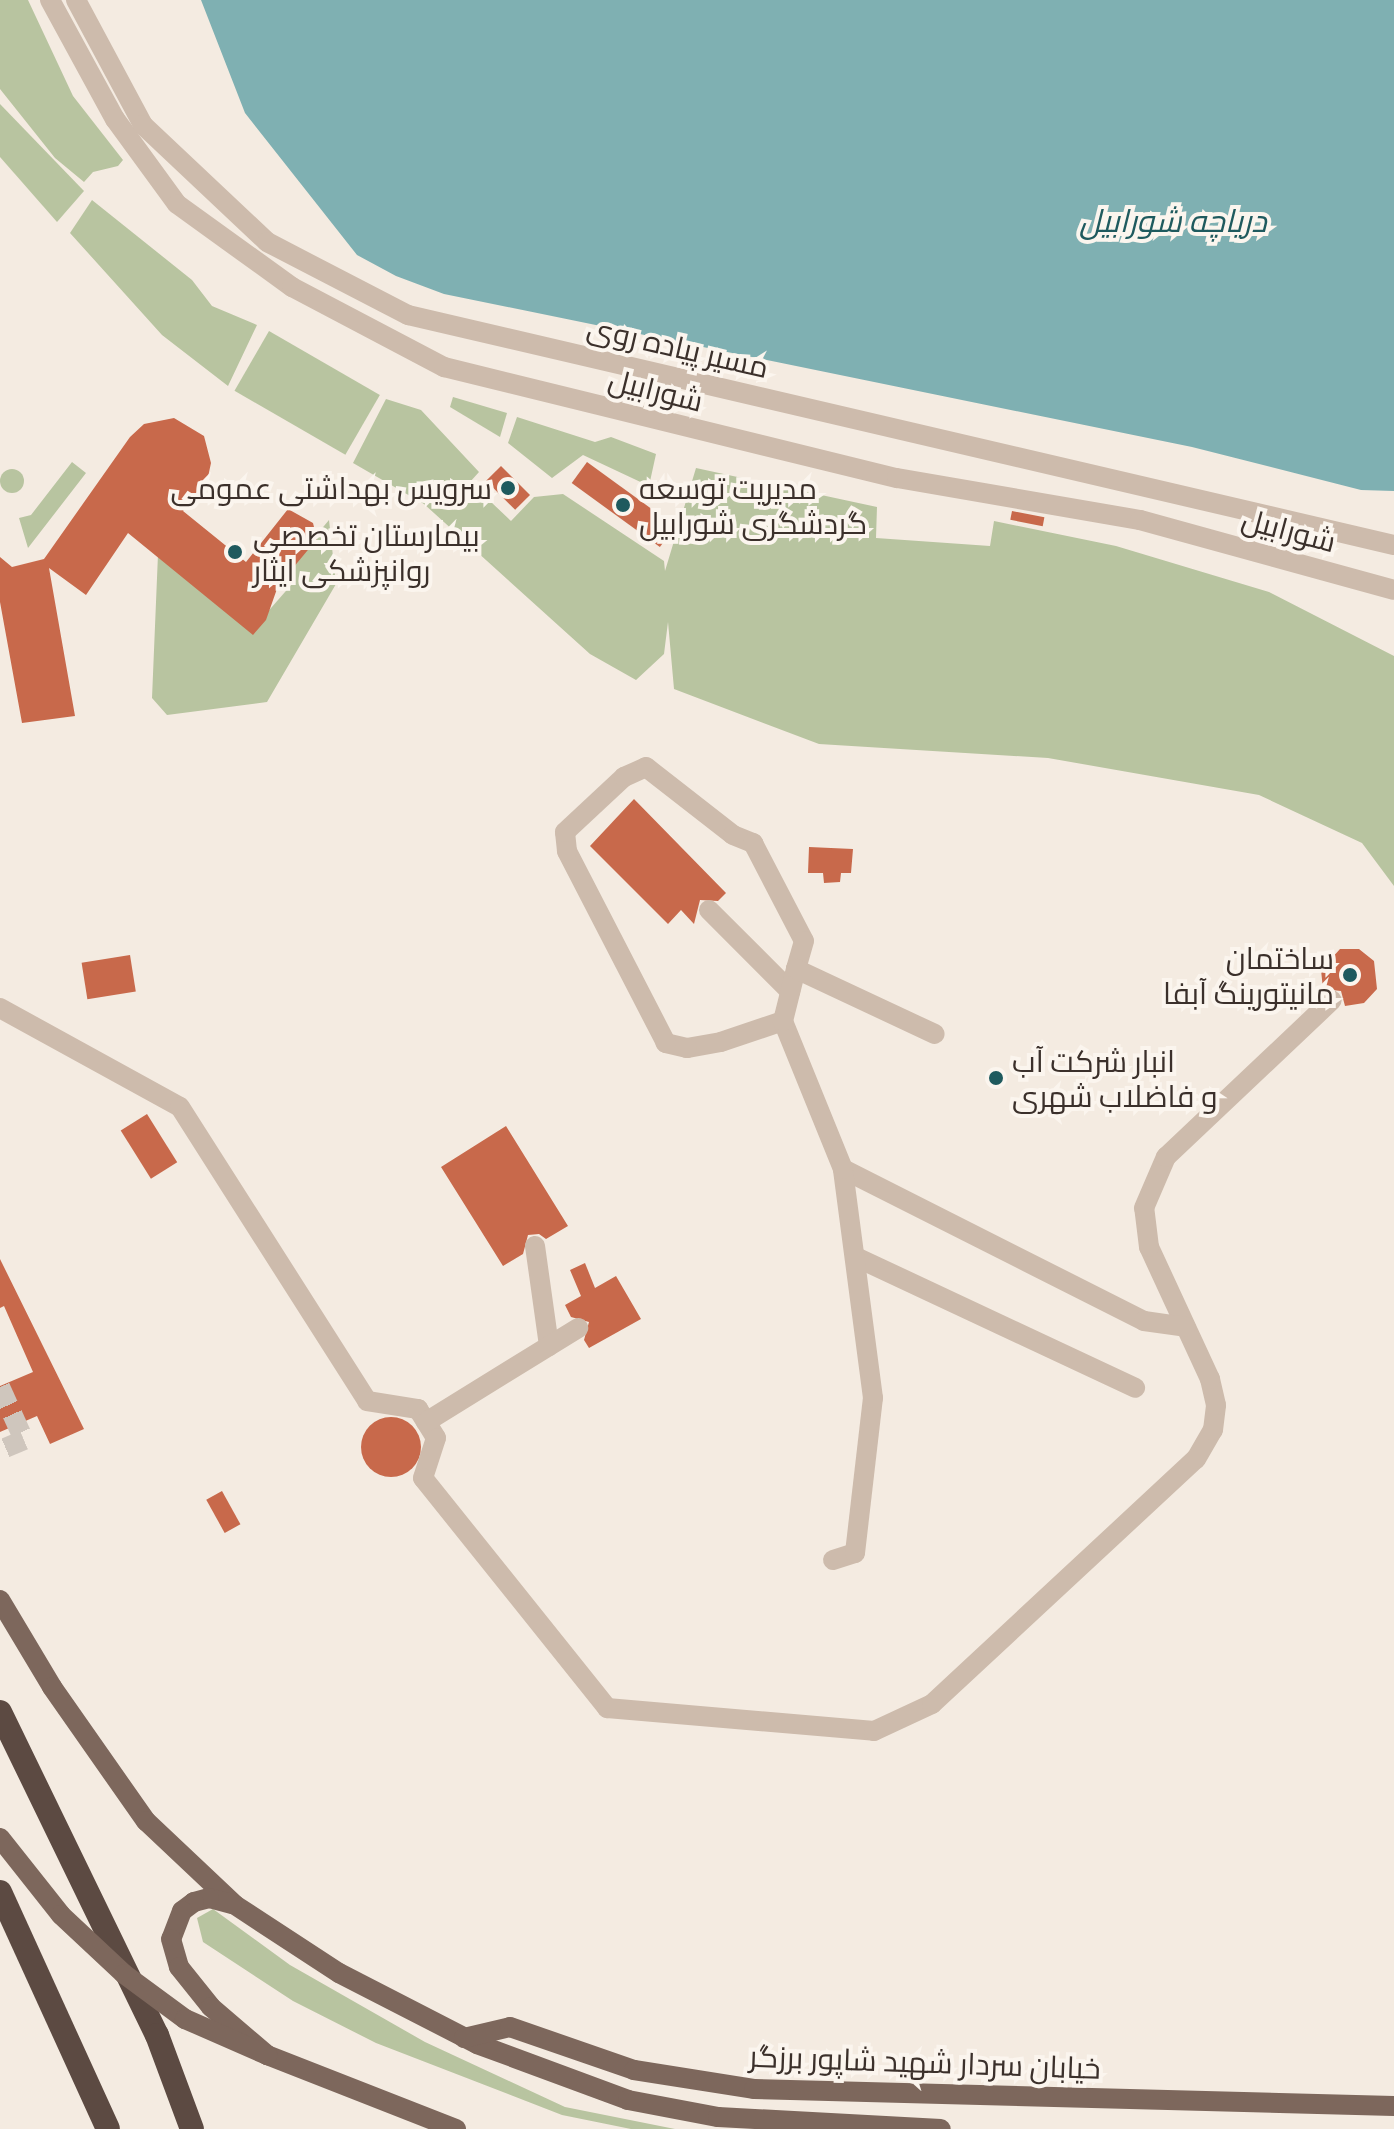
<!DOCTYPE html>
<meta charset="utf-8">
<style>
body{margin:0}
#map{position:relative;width:1394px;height:2129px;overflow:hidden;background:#f4ebe1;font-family:"Titillium Web",Cairo,sans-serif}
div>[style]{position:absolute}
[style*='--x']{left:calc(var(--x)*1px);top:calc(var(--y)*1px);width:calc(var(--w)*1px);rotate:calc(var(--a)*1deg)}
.green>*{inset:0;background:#b8c4a0;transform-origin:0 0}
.round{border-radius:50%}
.water>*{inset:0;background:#7fb0b2}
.building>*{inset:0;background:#c8694b;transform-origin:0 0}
.minor-tunnel>*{height:20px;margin-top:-10px;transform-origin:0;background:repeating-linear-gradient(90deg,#cfc6bd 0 20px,transparent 0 30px)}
.minor>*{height:20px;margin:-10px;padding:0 10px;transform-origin:10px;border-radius:10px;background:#cdbbac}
.major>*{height:20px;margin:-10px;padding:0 10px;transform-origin:10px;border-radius:10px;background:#7d675c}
.highway>*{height:24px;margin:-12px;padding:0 12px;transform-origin:12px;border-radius:12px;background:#5c4a42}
.major-bridge>*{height:20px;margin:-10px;padding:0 10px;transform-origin:10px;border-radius:10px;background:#7d675c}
.dots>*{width:22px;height:22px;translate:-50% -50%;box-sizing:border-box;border:4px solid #fbf5ee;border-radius:50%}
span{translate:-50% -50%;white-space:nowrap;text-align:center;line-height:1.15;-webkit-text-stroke:8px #fbf5ee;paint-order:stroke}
.street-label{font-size:30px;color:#3b302b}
.poi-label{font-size:30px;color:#3b302b}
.right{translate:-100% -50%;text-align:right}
.left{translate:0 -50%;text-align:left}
.water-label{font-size:32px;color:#1f5a5e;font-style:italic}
</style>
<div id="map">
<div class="green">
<div style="clip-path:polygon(0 0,28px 0,73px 96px,123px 160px,118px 166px,93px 172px,84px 182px,55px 158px,0 89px)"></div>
<div style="clip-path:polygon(0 104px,84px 191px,57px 222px,0 157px)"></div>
<div style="clip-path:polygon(92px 200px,192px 280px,212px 306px,257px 325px,228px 386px,162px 335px,70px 233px)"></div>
<div style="left:269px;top:331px;width:128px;height:69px;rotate:30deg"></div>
<div style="clip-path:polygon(453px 397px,507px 413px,500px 437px,450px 407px)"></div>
<div style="clip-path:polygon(386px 399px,421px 410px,479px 472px,470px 482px,511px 521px,534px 497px,563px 494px,664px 561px,665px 571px,696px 468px,877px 507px,876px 538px,990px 546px,994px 521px,1116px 546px,1269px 592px,1394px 656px,1394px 886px,1362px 843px,1259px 795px,1048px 758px,819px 744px,674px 689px,668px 622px,664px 654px,636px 680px,590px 654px,424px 504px,353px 463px)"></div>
<div style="clip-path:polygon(517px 417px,595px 442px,611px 437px,656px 454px,649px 486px,583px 455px,552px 478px,508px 443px)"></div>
<div style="clip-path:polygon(72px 462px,86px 473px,28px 548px,19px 518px,31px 515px)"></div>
<div class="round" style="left:0;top:469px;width:24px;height:24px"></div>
<div style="clip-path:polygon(329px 520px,336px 584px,267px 702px,167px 715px,152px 698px,158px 554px,257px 624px,292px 584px,283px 575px)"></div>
<div style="clip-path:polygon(213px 1909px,290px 1965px,425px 2042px,565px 2107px,675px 2129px,631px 2129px,562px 2115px,376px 2043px,293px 2001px,203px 1942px,197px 1918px)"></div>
</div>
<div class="water">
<div style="clip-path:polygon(201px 0,1394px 0,1394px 491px,1361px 490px,1192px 447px,444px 294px,396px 276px,357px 255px,245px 113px)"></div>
</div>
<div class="building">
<div style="clip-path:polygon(174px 418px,204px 436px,211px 463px,208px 477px,183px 511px,246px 562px,288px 509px,313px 523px,317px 539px,278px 586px,266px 620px,253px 635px,128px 533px,86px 595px,49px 568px,75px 716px,22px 723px,0 602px,0 557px,12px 567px,44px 559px,130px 437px,144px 424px)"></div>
<div style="left:587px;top:462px;width:109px;height:26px;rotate:36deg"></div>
<div style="left:501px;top:466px;width:41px;height:21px;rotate:45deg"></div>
<div style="left:1012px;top:511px;width:33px;height:9px;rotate:11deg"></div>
<div style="clip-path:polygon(634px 799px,726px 893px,718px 901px,700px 900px,694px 924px,681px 910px,668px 924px,590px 846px)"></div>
<div style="clip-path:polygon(809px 847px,853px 849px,851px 873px,841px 873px,840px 882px,824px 883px,823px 873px,808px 873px)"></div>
<div style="clip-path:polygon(1340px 949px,1359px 949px,1374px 961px,1377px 989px,1364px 1003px,1345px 1006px,1341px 991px,1323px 989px,1321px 970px)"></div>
<div style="left:130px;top:955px;width:37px;height:49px;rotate:81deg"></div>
<div style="left:147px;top:1114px;width:57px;height:31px;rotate:58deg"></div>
<div style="clip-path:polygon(506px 1126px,568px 1226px,546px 1239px,539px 1234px,528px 1235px,523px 1254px,503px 1266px,441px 1167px)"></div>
<div style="clip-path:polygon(0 1259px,84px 1429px,50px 1444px,37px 1416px,0 1432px,0 1386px,33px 1372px,4px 1306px,0 1308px)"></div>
<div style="clip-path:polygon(585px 1263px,595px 1288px,616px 1276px,641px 1319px,589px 1348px,584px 1340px,589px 1322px,571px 1317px,565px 1305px,581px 1296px,570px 1270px)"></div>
<div class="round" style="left:361px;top:1417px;width:60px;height:60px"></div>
<div style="left:222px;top:1491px;width:38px;height:18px;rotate:61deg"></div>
</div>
<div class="minor-tunnel">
<div style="--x:0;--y:1387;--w:58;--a:65.6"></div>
<div style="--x:24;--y:1440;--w:26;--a:157"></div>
</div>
<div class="minor">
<div style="--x:50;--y:0;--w:136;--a:61.4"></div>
<div style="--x:115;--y:119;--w:105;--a:53.9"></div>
<div style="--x:177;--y:204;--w:142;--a:35.8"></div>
<div style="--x:292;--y:287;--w:172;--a:27.8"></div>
<div style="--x:444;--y:367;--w:466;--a:13.8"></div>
<div style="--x:897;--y:478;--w:247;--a:9.8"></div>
<div style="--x:1140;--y:520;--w:263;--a:15.4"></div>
<div style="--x:76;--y:0;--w:142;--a:61.8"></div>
<div style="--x:143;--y:125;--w:170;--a:43.3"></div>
<div style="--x:267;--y:242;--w:159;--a:27.4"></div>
<div style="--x:408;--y:315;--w:1012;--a:13.13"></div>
<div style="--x:709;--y:910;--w:115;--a:45"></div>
<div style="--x:0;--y:1008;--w:205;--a:28.8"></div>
<div style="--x:180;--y:1107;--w:348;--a:57.5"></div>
<div style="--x:367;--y:1401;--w:52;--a:8.9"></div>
<div style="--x:418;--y:1409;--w:34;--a:58"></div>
<div style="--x:436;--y:1438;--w:42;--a:108"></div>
<div style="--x:423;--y:1478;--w:295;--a:51.3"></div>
<div style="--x:607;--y:1708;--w:268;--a:4.9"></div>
<div style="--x:874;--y:1731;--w:64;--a:-25"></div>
<div style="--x:932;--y:1704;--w:360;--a:-42.9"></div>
<div style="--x:1196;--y:1459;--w:34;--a:-60"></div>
<div style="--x:1213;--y:1430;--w:25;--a:-83"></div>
<div style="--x:1216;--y:1405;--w:27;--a:-103"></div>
<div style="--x:1210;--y:1379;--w:145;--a:-114.8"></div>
<div style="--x:1149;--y:1247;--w:39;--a:-97"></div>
<div style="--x:1144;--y:1208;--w:56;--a:-66.7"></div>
<div style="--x:1166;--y:1157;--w:228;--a:-43.4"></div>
<div style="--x:783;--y:1021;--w:65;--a:161.3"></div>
<div style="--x:721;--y:1042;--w:35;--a:170"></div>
<div style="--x:687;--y:1048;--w:22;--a:-167"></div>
<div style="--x:666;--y:1043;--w:216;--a:-117.3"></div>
<div style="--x:567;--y:851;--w:19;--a:-96"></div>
<div style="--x:565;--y:832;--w:81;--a:-43"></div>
<div style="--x:624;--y:777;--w:24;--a:-24"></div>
<div style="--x:646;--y:767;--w:110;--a:38"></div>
<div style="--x:733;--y:835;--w:22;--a:22"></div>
<div style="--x:753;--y:843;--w:110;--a:62.5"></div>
<div style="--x:804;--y:941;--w:29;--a:106"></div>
<div style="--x:843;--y:1169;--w:337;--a:26.8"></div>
<div style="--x:1144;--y:1321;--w:42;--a:8.1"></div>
<div style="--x:535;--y:1246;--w:101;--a:82"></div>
<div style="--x:858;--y:1258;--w:306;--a:25.1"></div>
<div style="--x:426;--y:1422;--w:179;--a:-31.7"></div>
<div style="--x:833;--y:1560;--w:23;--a:-18"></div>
<div style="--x:855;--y:1553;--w:156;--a:-83.4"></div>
<div style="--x:873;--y:1398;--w:231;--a:-97.5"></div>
<div style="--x:843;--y:1169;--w:160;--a:-112.1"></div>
<div style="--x:783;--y:1021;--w:54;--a:-76"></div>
<div style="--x:796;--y:969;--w:153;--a:25.1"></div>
</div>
<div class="major">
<div style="--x:0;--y:1600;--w:101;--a:59.1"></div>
<div style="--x:52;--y:1687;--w:164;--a:55"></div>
<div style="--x:146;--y:1821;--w:122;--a:43.3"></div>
<div style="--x:235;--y:1905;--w:124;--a:33.2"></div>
<div style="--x:339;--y:1973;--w:155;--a:27.2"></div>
<div style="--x:477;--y:2044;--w:161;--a:20.3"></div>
<div style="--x:628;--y:2100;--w:92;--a:10.7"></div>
<div style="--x:718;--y:2117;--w:223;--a:3.1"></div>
<div style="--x:232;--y:1904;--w:24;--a:-165"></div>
<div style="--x:209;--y:1898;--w:16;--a:165"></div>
<div style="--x:194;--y:1902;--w:15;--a:143"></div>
<div style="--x:182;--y:1911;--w:30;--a:111"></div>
<div style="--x:171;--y:1939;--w:29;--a:74"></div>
<div style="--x:179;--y:1967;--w:51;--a:51.3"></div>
<div style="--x:211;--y:2007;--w:74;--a:40.6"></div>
<div style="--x:267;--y:2055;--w:203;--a:21.4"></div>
<div style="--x:464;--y:2038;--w:47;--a:-13.4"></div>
<div style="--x:510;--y:2027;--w:131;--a:19.1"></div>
<div style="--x:634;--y:2070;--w:121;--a:9"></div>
<div style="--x:754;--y:2089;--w:640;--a:1.52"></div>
</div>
<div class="highway">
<div style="--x:0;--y:1712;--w:359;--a:64.1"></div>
<div style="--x:157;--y:2035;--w:100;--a:69.6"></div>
<div style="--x:0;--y:1892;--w:260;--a:65.5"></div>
</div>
<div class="major-bridge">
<div style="--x:0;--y:1838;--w:98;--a:51.6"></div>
<div style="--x:61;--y:1915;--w:86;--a:43.1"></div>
<div style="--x:124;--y:1974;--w:76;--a:36.4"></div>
<div style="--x:185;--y:2019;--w:90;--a:23.7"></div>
</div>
<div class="dots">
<div style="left:508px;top:488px;background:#1f5a5e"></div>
<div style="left:623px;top:505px;background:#1f5a5e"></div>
<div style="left:235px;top:552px;background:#1f5a5e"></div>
<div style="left:1350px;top:975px;background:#1f5a5e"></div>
<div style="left:996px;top:1078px;background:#1f5a5e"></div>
</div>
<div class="street-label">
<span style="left:678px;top:347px;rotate:13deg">مسیر پیاده روی</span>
<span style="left:656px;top:390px;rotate:14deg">شورابیل</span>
<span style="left:1289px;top:530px;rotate:15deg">شورابیل</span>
<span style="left:925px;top:2062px;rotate:2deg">خیابان سردار شهید شاپور برزگر</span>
</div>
<div class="poi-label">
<span class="right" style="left:492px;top:488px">سرویس بهداشتی عمومی</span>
<span class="left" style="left:639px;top:505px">مدیریت توسعه<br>گردشگری شورابیل</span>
<span class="left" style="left:253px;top:552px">بیمارستان تخصصی<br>روانپزشکی ایثار</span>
<span class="right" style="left:1334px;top:975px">ساختمان<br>مانیتورینگ آبفا</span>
<span class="left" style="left:1012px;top:1078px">انبار شرکت آب<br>و فاضلاب شهری</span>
</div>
<div class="water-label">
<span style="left:1173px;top:220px">دریاچه شورابیل</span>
</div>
</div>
